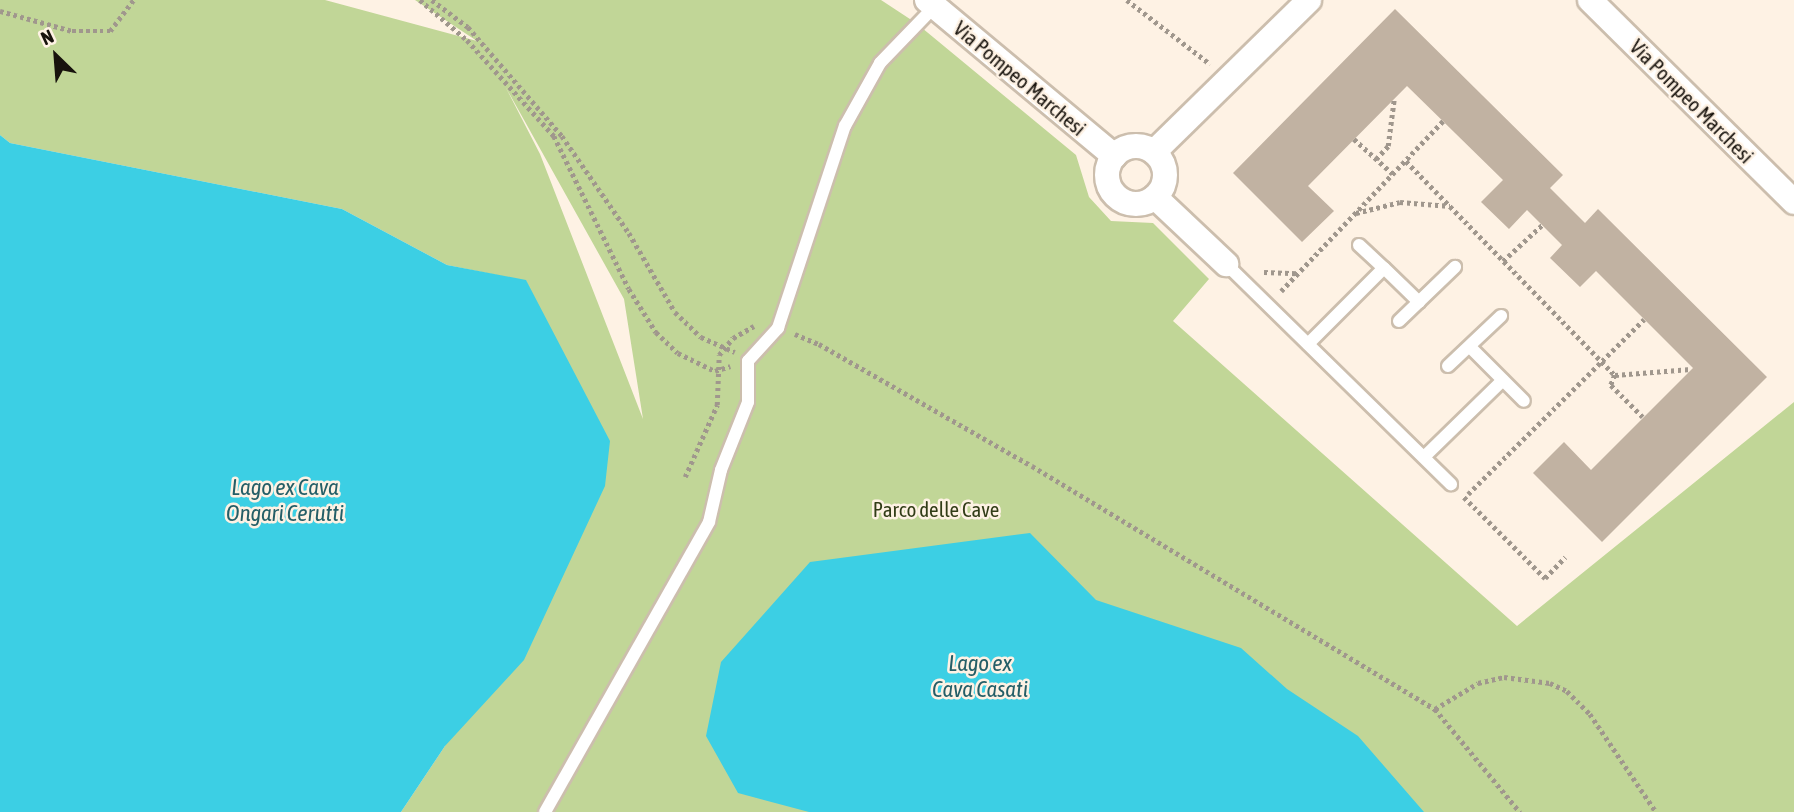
<!DOCTYPE html>
<html>
<head>
<meta charset="utf-8">
<style>
  body { margin:0 }
  #map { position:relative; width:1794px; height:812px; overflow:hidden; background:#fef2e4; font-family:"Asap Condensed",sans-serif }
  div>[style] { position:absolute }
  .green>* { inset:0; background:#c1d697 }
  .water>* { inset:0; background:#3ccfe4 }
  .building>* { inset:0; background:#c1b2a2 }
  .path>* { height:4.5px; margin-top:-2.25px; transform-origin:0; background:repeating-linear-gradient(90deg,#a0978d 0 3.5px,transparent 0 7px) }
  .roads { filter:drop-shadow(2px 0 #ccbead) drop-shadow(-2px 0 #ccbead) drop-shadow(0 2px #ccbead) drop-shadow(0 -2px #ccbead) }
  .lane>* { height:12px; margin:-6px; padding:0 6px; transform-origin:6px; border-radius:6px; background:#fff }
  .street>* { height:24px; margin:-12px; padding:0 12px; transform-origin:12px; border-radius:12px; background:#fff }
  .street>.ring { margin:-12px; padding:0; box-sizing:content-box; background:none; border:24px solid #fff; border-radius:50% }
  span { translate:-50% -50%; white-space:nowrap; text-align:center; line-height:1.15; -webkit-text-stroke:5px #fef2e4; paint-order:stroke }
  .street-label { font-size:21px; color:#18130d }
  .park-label { font-size:21px; color:#323d17 }
  .water-label { font-size:23px; color:#245e67; font-style:italic }
  .north { position:absolute; left:21px; top:21px; width:70px; height:70px; -webkit-text-stroke:5px #fef2e4; paint-order:stroke; rotate:335deg; font-size:19px; font-weight:700; line-height:28px; text-align:center; color:#18130d }
  .north::after { content:''; display:block; margin:auto; width:24px; height:32px; background:#18130d; clip-path:polygon(50% 0,100% 100%,50% 72%,0 100%) }
</style>
</head>
<body>
<div id="map">
  <div class="green">
    <i style="clip-path:polygon(evenodd,0 0,325px 0,477px 41px,415px 0,881px 0,916px 23px,1076px 155px,1089px 197px,1111px 221px,1153px 223px,1209px 279px,1173px 321px,1517px 626px,1794px 402px,1794px 812px,401px 812px,445px 746px,554px 337px,526px 281px,447px 265px,342px 209px,10px 143px,0 135px,0 0,505px 86px,624px 299px,643px 419px,540px 154px,505px 86px)"></i>
  </div>
  <div class="water">
    <i style="clip-path:polygon(0 135px,10px 143px,342px 209px,447px 265px,526px 280px,610px 441px,605px 486px,524px 660px,445px 746px,401px 812px,0 812px)"></i>
    <i style="clip-path:polygon(1030px 533px,1096px 600px,1241px 648px,1287px 689px,1358px 736px,1424px 812px,809px 812px,738px 793px,706px 736px,721px 662px,810px 562px)"></i>
  </div>
  <div class="building">
    <i style="clip-path:polygon(1395px 9px,1563px 175px,1550px 188px,1585px 223px,1598px 209px,1767px 377px,1602px 542px,1533px 473px,1564px 442px,1591px 470px,1693px 368px,1596px 271px,1580px 287px,1550px 258px,1562px 245px,1527px 210px,1509px 229px,1481px 202px,1503px 180px,1407px 86px,1308px 186px,1334px 211px,1302px 242px,1233px 173px)"></i>
  </div>
  <div class="path">
    <i style="left:420px;top:0;width:62px;rotate:40.4deg"></i>
    <i style="left:467px;top:40px;width:130px;rotate:47.8deg"></i>
    <i style="left:554px;top:136px;width:170px;rotate:63.9deg"></i>
    <i style="left:629px;top:289px;width:51px;rotate:57.9deg"></i>
    <i style="left:656px;top:332px;width:30px;rotate:44deg"></i>
    <i style="left:678px;top:353px;width:41px;rotate:25.9deg"></i>
    <i style="left:715px;top:371px;width:16px;rotate:-18deg"></i>
    <i style="left:432px;top:0;width:45px;rotate:36.9deg"></i>
    <i style="left:468px;top:27px;width:144px;rotate:49.2deg"></i>
    <i style="left:562px;top:136px;width:118px;rotate:55.4deg"></i>
    <i style="left:629px;top:233px;width:91px;rotate:59.8deg"></i>
    <i style="left:675px;top:312px;width:36px;rotate:44deg"></i>
    <i style="left:701px;top:337px;width:37px;rotate:24deg"></i>
    <i style="left:1127px;top:0;width:105px;rotate:37.6deg"></i>
    <i style="left:0;top:11px;width:75px;rotate:15.5deg"></i>
    <i style="left:72px;top:31px;width:38px"></i>
    <i style="left:110px;top:31px;width:39px;rotate:-53deg"></i>
    <i style="left:1354px;top:139px;width:52px;rotate:41.9deg"></i>
    <i style="left:1376px;top:159px;width:18px;rotate:-47deg"></i>
    <i style="left:1388px;top:146px;width:47px;rotate:-82.7deg"></i>
    <i style="left:1406px;top:161px;width:299px;rotate:45.7deg"></i>
    <i style="left:1615px;top:375px;width:11px;rotate:112deg"></i>
    <i style="left:1611px;top:385px;width:45px;rotate:45deg"></i>
    <i style="left:1356px;top:213px;width:45px;rotate:-14deg"></i>
    <i style="left:1400px;top:202px;width:50px;rotate:4.6deg"></i>
    <i style="left:1503px;top:261px;width:53px;rotate:-42.7deg"></i>
    <i style="left:1264px;top:272px;width:33px;rotate:2deg"></i>
    <i style="left:1281px;top:291px;width:235px;rotate:-46.4deg"></i>
    <i style="left:795px;top:334px;width:26px;rotate:23deg"></i>
    <i style="left:819px;top:344px;width:245px;rotate:29.8deg"></i>
    <i style="left:1032px;top:466px;width:471px;rotate:31.1deg"></i>
    <i style="left:1435px;top:709px;width:50px;rotate:-31.2deg"></i>
    <i style="left:1478px;top:683px;width:27px;rotate:-13deg"></i>
    <i style="left:1504px;top:677px;width:46px;rotate:7.4deg"></i>
    <i style="left:1550px;top:683px;width:19px;rotate:25deg"></i>
    <i style="left:1567px;top:691px;width:33px;rotate:45deg"></i>
    <i style="left:1590px;top:714px;width:118px;rotate:56deg"></i>
    <i style="left:1615px;top:375px;width:76px;rotate:-4.5deg"></i>
    <i style="left:685px;top:477px;width:79px;rotate:-66deg"></i>
    <i style="left:717px;top:405px;width:50px;rotate:-87.7deg"></i>
    <i style="left:719px;top:355px;width:22px;rotate:-51deg"></i>
    <i style="left:733px;top:338px;width:24px;rotate:-30deg"></i>
    <i style="left:1468px;top:494px;width:248px;rotate:-44.8deg"></i>
    <i style="left:1464px;top:497px;width:115px;rotate:45deg"></i>
    <i style="left:1545px;top:578px;width:29px;rotate:-46deg"></i>
    <i style="left:1435px;top:709px;width:134px;rotate:50.5deg"></i>
  </div>
  <div class="roads">
    <div class="lane">
      <i style="left:1359px;top:245px;width:34px;rotate:43deg"></i>
      <i style="left:1226px;top:264px;width:315px;rotate:44.4deg"></i>
      <i style="left:1399px;top:321px;width:78px;rotate:-44deg"></i>
      <i style="left:1308px;top:344px;width:107px;rotate:-45deg"></i>
      <i style="left:1384px;top:268px;width:49px;rotate:44.2deg"></i>
      <i style="left:1470px;top:347px;width:76px;rotate:45deg"></i>
      <i style="left:1448px;top:366px;width:73px;rotate:-43.3deg"></i>
      <i style="left:1424px;top:457px;width:110px;rotate:-44.3deg"></i>
      <i style="left:545px;top:812px;width:333px;rotate:-60.5deg"></i>
      <i style="left:709px;top:522px;width:53px;rotate:-77deg"></i>
      <i style="left:721px;top:470px;width:73px;rotate:-68.3deg"></i>
      <i style="left:748px;top:402px;width:41px;rotate:-90deg"></i>
      <i style="left:748px;top:361px;width:45px;rotate:-47.7deg"></i>
      <i style="left:778px;top:328px;width:213px;rotate:-71.7deg"></i>
      <i style="left:845px;top:126px;width:72px;rotate:-60.9deg"></i>
      <i style="left:880px;top:63px;width:79px;rotate:-46deg"></i>
    </div>
    <div class="street">
      <i style="left:927px;top:0;width:244px;rotate:39.8deg"></i>
      <i style="left:1590px;top:0;width:287px;rotate:44.7deg"></i>
      <i class="ring" style="left:1107px;top:146px;width:34px;height:34px"></i>
      <i style="left:1154px;top:152px;width:217px;rotate:-44.4deg"></i>
      <i style="left:1155px;top:197px;width:98px;rotate:43.3deg"></i>
    </div>
  </div>
  <div class="street-label">
    <span style="left:1020px;top:78px;rotate:40deg">Via Pompeo Marchesi</span>
    <span style="left:1692px;top:101px;rotate:45deg">Via Pompeo Marchesi</span>
  </div>
  <div class="park-label">
    <span style="left:936px;top:509px">Parco delle Cave</span>
  </div>
  <div class="water-label">
    <span style="left:285px;top:500px">Lago ex Cava<br>Ongari Cerutti</span>
    <span style="left:980px;top:676px">Lago ex<br>Cava Casati</span>
  </div>
  <div class="north">N</div>
</div>
</body>
</html>
